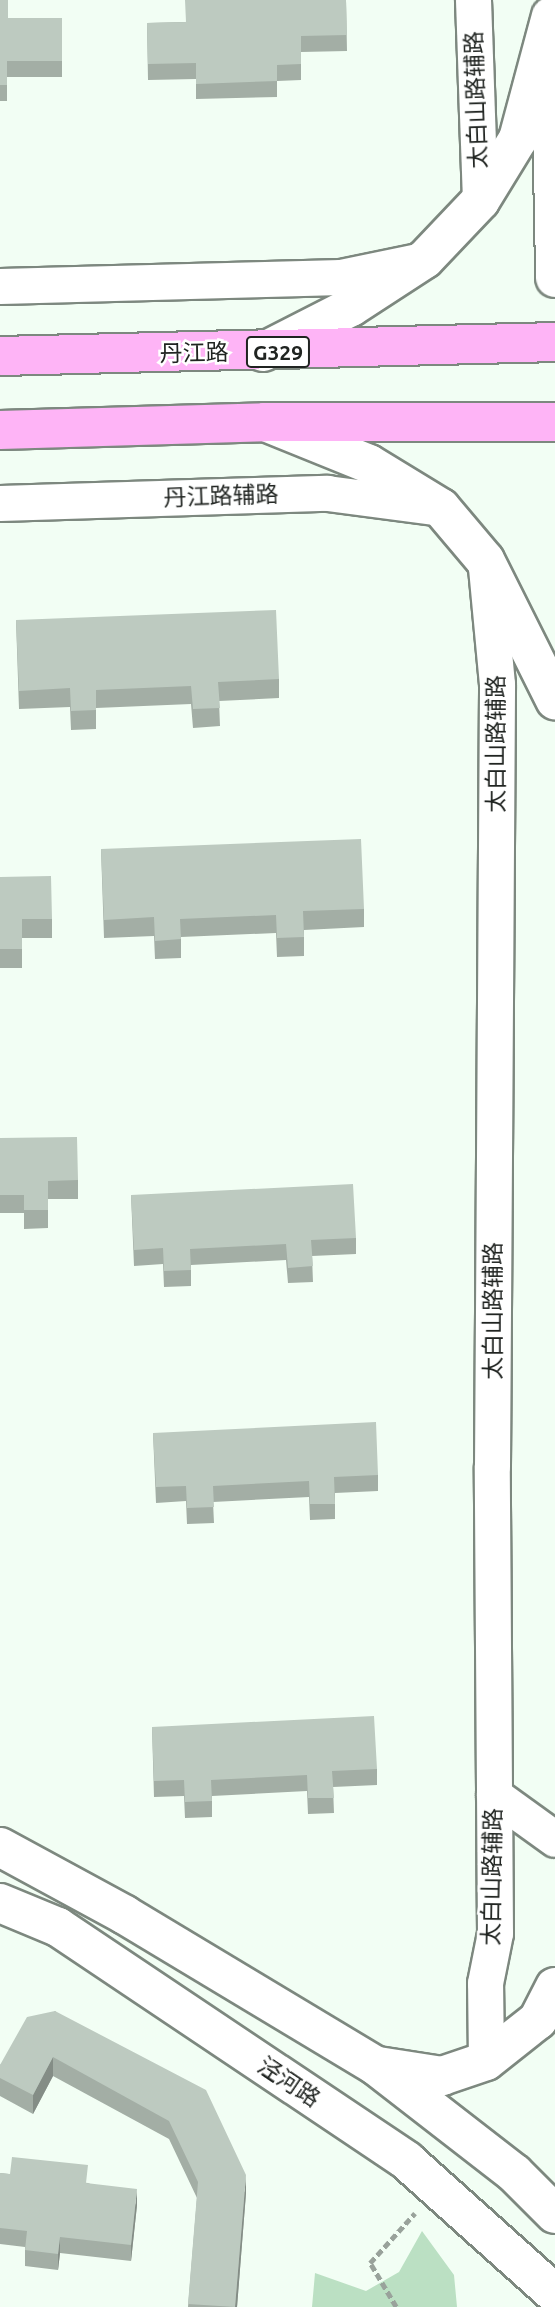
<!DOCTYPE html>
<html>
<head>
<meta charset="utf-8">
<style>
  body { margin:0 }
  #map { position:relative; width:555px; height:2307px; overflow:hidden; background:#f2fef4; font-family:Ubuntu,"Noto Sans SC",sans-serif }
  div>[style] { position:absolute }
  .green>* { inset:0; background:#bbe0c3 }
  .path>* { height:4.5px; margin-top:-2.25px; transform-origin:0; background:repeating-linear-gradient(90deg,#99a29b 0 7px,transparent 0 10.5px) }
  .roads { filter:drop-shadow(2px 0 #7d887f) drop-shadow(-2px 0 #7d887f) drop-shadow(0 2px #7d887f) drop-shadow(0 -2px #7d887f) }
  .minor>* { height:35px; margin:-17.5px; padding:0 17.5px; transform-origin:17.5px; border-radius:17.5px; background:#fff }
  .tertiary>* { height:38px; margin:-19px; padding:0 19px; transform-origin:19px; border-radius:19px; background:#fff }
  .secondary>* { height:38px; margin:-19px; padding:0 19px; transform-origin:19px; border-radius:19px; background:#fff }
  .trunk>* { height:38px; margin:-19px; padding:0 19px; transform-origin:19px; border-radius:19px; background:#feb4f6 }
  .wall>* { inset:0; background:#a3aea5 }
  .shaded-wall>* { inset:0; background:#848d86 }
  .building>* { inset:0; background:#bdcac0 }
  span { translate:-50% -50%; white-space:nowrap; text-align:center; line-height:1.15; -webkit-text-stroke:5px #fff; paint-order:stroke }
  .shield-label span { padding:2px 5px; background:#fff; border:2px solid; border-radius:5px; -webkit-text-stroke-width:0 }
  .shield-label { font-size:21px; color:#202421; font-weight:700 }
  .street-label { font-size:23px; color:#202421 }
</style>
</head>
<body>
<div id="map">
  <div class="green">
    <i style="clip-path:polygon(422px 2231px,454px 2275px,457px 2307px,312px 2307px,315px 2273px,366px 2291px,399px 2272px)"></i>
  </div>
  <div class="path">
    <i style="left:396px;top:2307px;width:51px;rotate:-120.6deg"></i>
    <i style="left:370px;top:2263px;width:67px;rotate:-48deg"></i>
  </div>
  <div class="roads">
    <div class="minor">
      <i style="left:473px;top:0;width:201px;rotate:88deg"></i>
      <i style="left:0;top:286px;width:341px;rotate:-1.5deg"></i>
      <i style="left:341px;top:277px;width:79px;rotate:-11.7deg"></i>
      <i style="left:0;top:503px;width:327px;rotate:-1.8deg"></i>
      <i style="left:327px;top:493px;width:115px;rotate:7.5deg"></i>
      <i style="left:494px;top:1795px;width:75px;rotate:35.8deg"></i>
      <i style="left:486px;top:2061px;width:78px;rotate:-90.7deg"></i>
      <i style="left:485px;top:1983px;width:51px;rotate:-78.7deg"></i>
      <i style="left:495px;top:1933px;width:467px;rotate:-90.4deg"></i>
      <i style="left:492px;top:1466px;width:782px;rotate:-89.63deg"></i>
      <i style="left:497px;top:684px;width:118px;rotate:-95.4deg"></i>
    </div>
    <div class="tertiary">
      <i style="left:0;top:1847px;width:142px;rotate:28.5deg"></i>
      <i style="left:125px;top:1915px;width:293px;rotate:31deg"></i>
      <i style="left:376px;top:2066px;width:175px;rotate:37.8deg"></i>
      <i style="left:514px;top:2173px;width:58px;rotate:45deg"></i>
      <i style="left:0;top:1903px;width:63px;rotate:22.5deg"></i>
      <i style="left:58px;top:1927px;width:420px;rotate:33.8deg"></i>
      <i style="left:407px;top:2161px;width:199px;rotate:41.9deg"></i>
      <i style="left:378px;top:2066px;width:65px;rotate:8.9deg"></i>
      <i style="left:442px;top:2076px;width:46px;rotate:-18.8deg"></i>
      <i style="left:486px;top:2061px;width:66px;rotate:-38.3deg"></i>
      <i style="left:538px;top:2020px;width:37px;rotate:-63deg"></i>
    </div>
    <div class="secondary">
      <i style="left:551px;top:62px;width:216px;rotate:88.9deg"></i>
      <i style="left:263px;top:352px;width:99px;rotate:-27.1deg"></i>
      <i style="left:351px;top:307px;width:88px;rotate:-33deg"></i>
      <i style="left:425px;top:259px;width:80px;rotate:-46.5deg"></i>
      <i style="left:480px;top:201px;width:73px;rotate:-58.5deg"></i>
      <i style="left:518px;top:139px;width:127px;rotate:-75deg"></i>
      <i style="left:265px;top:422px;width:112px;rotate:22deg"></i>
      <i style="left:369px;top:464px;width:84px;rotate:31.4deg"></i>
      <i style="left:441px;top:508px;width:68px;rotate:49.8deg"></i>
      <i style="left:485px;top:560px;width:157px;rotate:63.4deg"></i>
    </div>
    <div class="trunk">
      <i style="left:0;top:356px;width:555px;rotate:-1.44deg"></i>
      <i style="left:0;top:430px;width:265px;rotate:-1.7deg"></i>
      <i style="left:265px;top:422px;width:290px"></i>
    </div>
  </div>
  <div class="wall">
    <i style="clip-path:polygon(0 0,8px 18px,62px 18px,62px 77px,7px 77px,7px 101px,0 101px)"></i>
    <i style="clip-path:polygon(346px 0,347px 51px,301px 52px,301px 80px,277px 81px,277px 97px,196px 99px,196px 79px,148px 80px,147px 23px,185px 22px)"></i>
    <i style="clip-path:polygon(16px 620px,279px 679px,279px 698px,219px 701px,220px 726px,193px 728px,191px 704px,96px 708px,96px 729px,71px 730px,70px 707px,19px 709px)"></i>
    <i style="clip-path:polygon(101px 849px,364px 909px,364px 927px,304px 930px,304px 956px,277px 957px,276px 933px,181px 937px,181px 958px,155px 959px,154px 936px,104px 938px)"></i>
    <i style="clip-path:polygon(0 877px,52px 919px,52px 938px,22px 938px,22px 968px,0 968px)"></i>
    <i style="clip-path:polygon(0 1138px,78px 1180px,78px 1199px,48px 1199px,48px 1228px,24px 1229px,24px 1213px,0 1213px)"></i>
    <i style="clip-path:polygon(131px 1195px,356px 1238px,356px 1254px,312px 1256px,313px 1282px,288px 1283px,286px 1260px,191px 1265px,191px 1286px,164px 1287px,163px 1264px,134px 1266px)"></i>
    <i style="clip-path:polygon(153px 1433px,378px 1475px,378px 1491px,335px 1493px,335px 1519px,310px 1520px,309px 1497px,213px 1502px,214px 1523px,187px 1524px,186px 1501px,156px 1503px)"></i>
    <i style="clip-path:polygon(152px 1727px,377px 1769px,377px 1785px,333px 1787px,334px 1813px,308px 1814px,307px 1791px,212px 1796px,212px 1817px,185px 1818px,184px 1796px,154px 1797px)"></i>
    <i style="clip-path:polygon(55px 2011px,246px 2193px,237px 2307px,188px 2307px,197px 2198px,169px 2139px,53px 2076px,33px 2114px,0 2096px,0 2065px)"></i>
    <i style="clip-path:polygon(0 2173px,88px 2183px,137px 2205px,131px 2261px,60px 2253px,58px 2270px,25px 2266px,25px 2247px,0 2244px)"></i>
  </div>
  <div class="shaded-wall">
    <i style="clip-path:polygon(53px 2057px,53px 2076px,33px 2114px,33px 2095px)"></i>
    <i style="clip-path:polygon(246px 2175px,246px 2193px,237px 2307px,235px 2307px)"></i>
    <i style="clip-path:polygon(137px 2189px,137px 2205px,131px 2261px,131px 2245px)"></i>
    <i style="clip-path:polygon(60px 2237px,60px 2253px,58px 2270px,58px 2254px)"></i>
  </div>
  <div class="building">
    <i style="clip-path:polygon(0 0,8px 0,8px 18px,62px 18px,62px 61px,7px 61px,7px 85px,0 85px)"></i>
    <i style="clip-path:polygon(185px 0,346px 0,347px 35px,301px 36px,301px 64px,277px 65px,277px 81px,196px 84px,196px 63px,148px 64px,147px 23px,186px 22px)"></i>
    <i style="clip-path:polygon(276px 610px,279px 679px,218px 682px,220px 708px,193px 709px,191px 686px,96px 690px,96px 710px,71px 711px,70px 688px,19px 691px,16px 620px)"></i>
    <i style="clip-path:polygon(361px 839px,364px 909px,303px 911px,304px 937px,277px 938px,276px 915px,180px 919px,181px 939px,155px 941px,154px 917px,104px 920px,101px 849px)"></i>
    <i style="clip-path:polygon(51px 876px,52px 919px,22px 919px,22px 949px,0 949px,0 877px)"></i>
    <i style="clip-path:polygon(77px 1137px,78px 1180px,48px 1181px,48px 1210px,24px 1210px,24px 1195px,0 1195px,0 1138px)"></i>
    <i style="clip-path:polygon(353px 1184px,356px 1238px,311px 1240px,313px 1266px,288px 1268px,286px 1244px,190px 1249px,191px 1270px,164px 1271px,163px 1248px,134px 1250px,131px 1195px)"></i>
    <i style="clip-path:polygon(376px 1422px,378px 1475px,334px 1477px,335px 1504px,310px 1504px,309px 1481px,213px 1486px,214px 1507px,187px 1508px,186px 1486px,156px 1487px,153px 1433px)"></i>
    <i style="clip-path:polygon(374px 1716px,377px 1769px,332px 1771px,334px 1798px,308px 1798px,307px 1775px,211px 1780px,212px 1801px,185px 1802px,184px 1780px,154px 1781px,152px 1727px)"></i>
    <i style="clip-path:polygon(55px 2011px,206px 2090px,246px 2175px,235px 2307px,188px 2304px,198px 2182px,169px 2121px,53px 2057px,33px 2095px,0 2078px,0 2065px,27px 2017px)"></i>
    <i style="clip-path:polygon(12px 2157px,88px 2165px,86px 2183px,137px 2189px,131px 2245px,60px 2237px,58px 2254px,25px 2250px,27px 2231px,0 2228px,0 2173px,10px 2174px)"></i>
  </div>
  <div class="shield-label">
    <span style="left:278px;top:352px">G329</span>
  </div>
  <div class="street-label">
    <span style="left:476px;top:100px;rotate:-92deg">太白山路辅路</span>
    <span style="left:194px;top:353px;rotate:-1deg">丹江路</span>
    <span style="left:221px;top:496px;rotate:-2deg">丹江路辅路</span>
    <span style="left:496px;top:744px;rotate:-90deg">太白山路辅路</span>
    <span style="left:493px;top:1311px;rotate:-90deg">太白山路辅路</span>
    <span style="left:492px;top:1877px;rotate:-89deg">太白山路辅路</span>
    <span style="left:289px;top:2082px;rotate:34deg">泾河路</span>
  </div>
</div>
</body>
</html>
